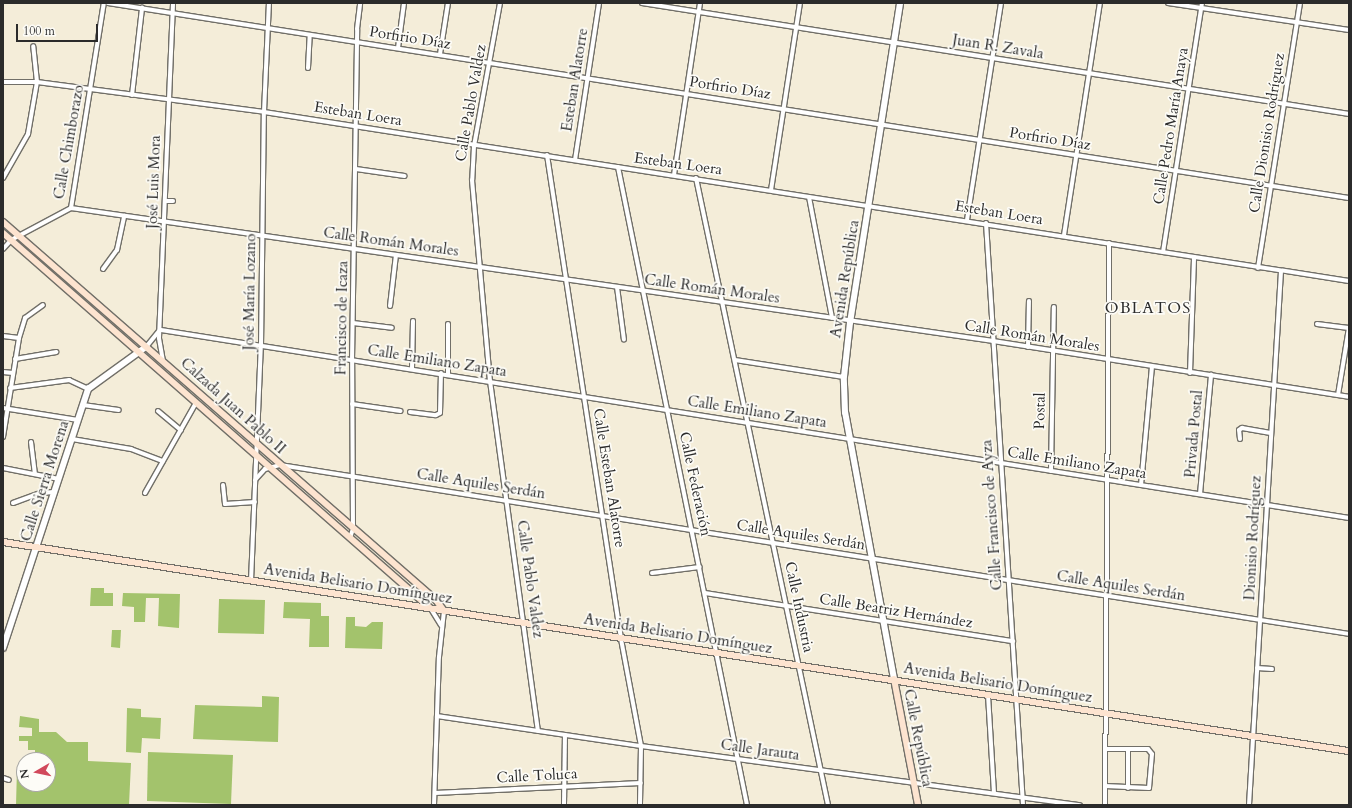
<!DOCTYPE html>
<html>
<head>
<meta charset="utf-8">
<style>
  body { margin:0 }
  #map { position:relative; width:1352px; height:808px; overflow:hidden; background:#f4edd9; font-family:Cardo,serif }
  div>[style] { position:absolute }
  .green>* { inset:0; background:#a3c36c }
  .roads { filter:drop-shadow(1px 0 #716f68) drop-shadow(-1px 0 #716f68) drop-shadow(0 1px #716f68) drop-shadow(0 -1px #716f68) }
  .minor>* { height:4px; margin:-2px; padding:0 2px; transform-origin:2px; border-radius:2px; background:#fff }
  .tertiary>* { height:5.5px; margin:-2.75px; padding:0 2.75px; transform-origin:2.75px; border-radius:2.75px; background:#fff }
  .secondary>* { height:6px; margin:-3px; padding:0 3px; transform-origin:3px; border-radius:3px; background:#fde4d0 }
  span { translate:-50% -50%; white-space:nowrap; text-align:center; line-height:1.15; -webkit-text-stroke:3.5px #fdfcf7; paint-order:stroke }
  .street-label { font-size:15px; color:#2b2b2b }
  .neighbourhood-label { font-size:16px; color:#2b2b2b; letter-spacing:1px }
  .frame { position:absolute; inset:0; border:4px solid #2b2b2b; pointer-events:none }
  .north { position:absolute; left:16px; top:752px; width:40px; height:40px; box-sizing:border-box; background:#fdfcf7; border:1px solid #a9a8a5; border-radius:50%; rotate:261deg; font-size:11px; font-weight:700; line-height:16px; text-align:center; color:#2b2b2b }
  .north::after { content:''; display:block; margin:auto; width:14px; height:18px; background:#d1495b; clip-path:polygon(50% 0,100% 100%,50% 72%,0 100%) }
  .scale { position:absolute; left:16px; top:24px; width:82px; height:18px; box-sizing:border-box; border:2px solid #2b2b2b; border-top:0; padding-left:5px; font-size:12px; line-height:14px; white-space:nowrap; color:#2b2b2b; -webkit-text-stroke:3px #fdfcf7; paint-order:stroke }
</style>
</head>
<body>
<div id="map">
  <div class="green">
    <i style="clip-path:polygon(91px 588px,104px 588px,104px 593px,113px 593px,113px 606px,90px 606px)"></i>
    <i style="clip-path:polygon(123px 593px,180px 594px,179px 628px,158px 626px,159px 598px,146px 598px,145px 622px,134px 622px,134px 607px,122px 606px)"></i>
    <i style="clip-path:polygon(219px 599px,265px 600px,264px 634px,218px 633px)"></i>
    <i style="clip-path:polygon(284px 602px,321px 603px,321px 616px,329px 616px,329px 647px,309px 647px,310px 619px,283px 618px)"></i>
    <i style="clip-path:polygon(346px 617px,355px 617px,355px 626px,366px 627px,372px 622px,383px 622px,382px 649px,345px 648px)"></i>
    <i style="clip-path:polygon(112px 630px,121px 630px,120px 648px,111px 647px)"></i>
    <i style="clip-path:polygon(262px 696px,279px 697px,278px 742px,193px 739px,195px 705px,262px 707px)"></i>
    <i style="clip-path:polygon(127px 708px,141px 709px,141px 717px,161px 718px,160px 739px,142px 738px,141px 753px,126px 752px)"></i>
    <i style="clip-path:polygon(20px 716px,39px 719px,39px 732px,56px 732px,67px 742px,88px 742px,88px 761px,131px 763px,129px 805px,16px 805px,17px 768px,24px 768px,24px 784px,48px 784px,48px 760px,35px 760px,35px 750px,28px 750px,28px 741px,19px 741px,19px 736px,32px 736px,32px 728px,19px 727px)"></i>
    <i style="clip-path:polygon(148px 752px,233px 755px,231px 804px,147px 801px)"></i>
  </div>
  <div class="roads">
    <div class="minor">
      <i style="left:108px;top:3px;width:1256px;rotate:8.93deg"></i>
      <i style="left:500px;top:3px;width:145px;rotate:100.3deg"></i>
      <i style="left:474px;top:146px;width:34px;rotate:93deg"></i>
      <i style="left:472px;top:180px;width:202px;rotate:84.9deg"></i>
      <i style="left:490px;top:381px;width:353px;rotate:82.2deg"></i>
      <i style="left:642px;top:3px;width:716px;rotate:8.92deg"></i>
      <i style="left:1168px;top:3px;width:183px;rotate:8.5deg"></i>
      <i style="left:398px;top:48px;width:45px;rotate:-82.4deg"></i>
      <i style="left:440px;top:54px;width:52px;rotate:-81.1deg"></i>
      <i style="left:308px;top:68px;width:33px;rotate:-87deg"></i>
      <i style="left:3px;top:82px;width:34px"></i>
      <i style="left:37px;top:82px;width:229px;rotate:7.5deg"></i>
      <i style="left:264px;top:112px;width:1098px;rotate:8.85deg"></i>
      <i style="left:132px;top:95px;width:88px;rotate:-83.4deg"></i>
      <i style="left:547px;top:155px;width:490px;rotate:81.3deg"></i>
      <i style="left:621px;top:639px;width:109px;rotate:79.4deg"></i>
      <i style="left:641px;top:746px;width:59px;rotate:91deg"></i>
      <i style="left:575px;top:160px;width:159px;rotate:-81.3deg"></i>
      <i style="left:618px;top:167px;width:651px;rotate:78.57deg"></i>
      <i style="left:356px;top:169px;width:49px;rotate:8.1deg"></i>
      <i style="left:674px;top:175px;width:174px;rotate:-81.4deg"></i>
      <i style="left:3px;top:178px;width:51px;rotate:-60.4deg"></i>
      <i style="left:28px;top:134px;width:53px;rotate:-80.2deg"></i>
      <i style="left:37px;top:82px;width:36px;rotate:-96deg"></i>
      <i style="left:696px;top:178px;width:641px;rotate:78.11deg"></i>
      <i style="left:771px;top:190px;width:189px;rotate:-81.2deg"></i>
      <i style="left:809px;top:197px;width:123px;rotate:79.2deg"></i>
      <i style="left:165px;top:201px;width:8px"></i>
      <i style="left:71px;top:208px;width:932px;rotate:8.21deg"></i>
      <i style="left:993px;top:341px;width:360px;rotate:8.9deg"></i>
      <i style="left:71px;top:208px;width:208px;rotate:-80.9deg"></i>
      <i style="left:967px;top:220px;width:220px;rotate:-81.1deg"></i>
      <i style="left:986px;top:223px;width:583px;rotate:86.36deg"></i>
      <i style="left:1064px;top:235px;width:235px;rotate:-81.2deg"></i>
      <i style="left:3px;top:249px;width:12px;rotate:-48deg"></i>
      <i style="left:11px;top:240px;width:68px;rotate:-28.1deg"></i>
      <i style="left:1163px;top:252px;width:252px;rotate:-81.1deg"></i>
      <i style="left:1258px;top:268px;width:268px;rotate:-81deg"></i>
      <i style="left:103px;top:269px;width:24px;rotate:-54deg"></i>
      <i style="left:117px;top:250px;width:35px;rotate:-78deg"></i>
      <i style="left:617px;top:287px;width:53px;rotate:82.5deg"></i>
      <i style="left:390px;top:306px;width:51px;rotate:-83.3deg"></i>
      <i style="left:353px;top:323px;width:39px;rotate:7deg"></i>
      <i style="left:1317px;top:324px;width:32px;rotate:7deg"></i>
      <i style="left:161px;top:330px;width:1203px;rotate:8.99deg"></i>
      <i style="left:3px;top:336px;width:16px;rotate:7deg"></i>
      <i style="left:146px;top:347px;width:22px;rotate:-51deg"></i>
      <i style="left:1028px;top:347px;width:46px;rotate:-88.8deg"></i>
      <i style="left:15px;top:359px;width:42px;rotate:-9.7deg"></i>
      <i style="left:735px;top:360px;width:110px;rotate:8.9deg"></i>
      <i style="left:163px;top:361px;width:23px;rotate:-100deg"></i>
      <i style="left:159px;top:338px;width:335px;rotate:-87.6deg"></i>
      <i style="left:412px;top:369px;width:48px;rotate:-88.8deg"></i>
      <i style="left:3px;top:372px;width:10px;rotate:6deg"></i>
      <i style="left:1190px;top:373px;width:116px;rotate:-88deg"></i>
      <i style="left:448px;top:375px;width:51px;rotate:-90deg"></i>
      <i style="left:10px;top:388px;width:60px;rotate:-7.7deg"></i>
      <i style="left:69px;top:380px;width:21px;rotate:25deg"></i>
      <i style="left:1338px;top:395px;width:68px;rotate:-80.7deg"></i>
      <i style="left:352px;top:404px;width:49px;rotate:8.1deg"></i>
      <i style="left:83px;top:405px;width:36px;rotate:8deg"></i>
      <i style="left:3px;top:408px;width:76px;rotate:9.1deg"></i>
      <i style="left:158px;top:411px;width:30px;rotate:40deg"></i>
      <i style="left:410px;top:412px;width:26px;rotate:7deg"></i>
      <i style="left:436px;top:415px;width:4px;rotate:-27deg"></i>
      <i style="left:440px;top:413px;width:40px;rotate:-88.6deg"></i>
      <i style="left:3px;top:437px;width:100px;rotate:-80.8deg"></i>
      <i style="left:19px;top:338px;width:21px;rotate:-73deg"></i>
      <i style="left:25px;top:318px;width:22px;rotate:-36deg"></i>
      <i style="left:72px;top:439px;width:60px;rotate:9.6deg"></i>
      <i style="left:131px;top:449px;width:34px;rotate:21deg"></i>
      <i style="left:1240px;top:439px;width:9px;rotate:-96deg"></i>
      <i style="left:1239px;top:430px;width:4px;rotate:-34deg"></i>
      <i style="left:1242px;top:428px;width:29px;rotate:10deg"></i>
      <i style="left:31px;top:442px;width:32px;rotate:83deg"></i>
      <i style="left:3px;top:468px;width:57px;rotate:11.1deg"></i>
      <i style="left:1051px;top:471px;width:164px;rotate:-89deg"></i>
      <i style="left:255px;top:480px;width:15px;rotate:-48deg"></i>
      <i style="left:265px;top:469px;width:16px;rotate:-15deg"></i>
      <i style="left:280px;top:465px;width:1082px;rotate:8.98deg"></i>
      <i style="left:223px;top:485px;width:19px;rotate:84deg"></i>
      <i style="left:225px;top:504px;width:30px;rotate:-4deg"></i>
      <i style="left:1141px;top:485px;width:119px;rotate:-84.7deg"></i>
      <i style="left:145px;top:493px;width:103px;rotate:-60.5deg"></i>
      <i style="left:1200px;top:494px;width:120px;rotate:-84.7deg"></i>
      <i style="left:13px;top:503px;width:30px;rotate:-20deg"></i>
      <i style="left:41px;top:493px;width:13px;rotate:-4deg"></i>
      <i style="left:350px;top:538px;width:9px;rotate:-72deg"></i>
      <i style="left:353px;top:529px;width:169px;rotate:-90.3deg"></i>
      <i style="left:352px;top:360px;width:331px;rotate:-89.1deg"></i>
      <i style="left:357px;top:29px;width:26px;rotate:-83deg"></i>
      <i style="left:652px;top:573px;width:48px;rotate:-7.1deg"></i>
      <i style="left:251px;top:581px;width:235px;rotate:-87.6deg"></i>
      <i style="left:261px;top:346px;width:234px;rotate:-89.3deg"></i>
      <i style="left:264px;top:112px;width:109px;rotate:-87.4deg"></i>
      <i style="left:705px;top:593px;width:312px;rotate:8.9deg"></i>
      <i style="left:431px;top:609px;width:19px;rotate:58deg"></i>
      <i style="left:1257px;top:668px;width:15px;rotate:4deg"></i>
      <i style="left:988px;top:695px;width:98px;rotate:86.5deg"></i>
      <i style="left:437px;top:716px;width:206px;rotate:8.4deg"></i>
      <i style="left:641px;top:746px;width:443px;rotate:7.7deg"></i>
      <i style="left:3px;top:778px;width:6px;rotate:18deg"></i>
      <i style="left:1105px;top:786px;width:44px;rotate:2.6deg"></i>
      <i style="left:1149px;top:788px;width:34px;rotate:-85deg"></i>
      <i style="left:1152px;top:754px;width:6px;rotate:-129deg"></i>
      <i style="left:1148px;top:749px;width:42px;rotate:180deg"></i>
      <i style="left:1128px;top:788px;width:39px;rotate:-90deg"></i>
      <i style="left:435px;top:793px;width:206px;rotate:-2.8deg"></i>
      <i style="left:434px;top:805px;width:148px;rotate:-88.1deg"></i>
      <i style="left:439px;top:657px;width:46px;rotate:-83.8deg"></i>
      <i style="left:564px;top:805px;width:70px;rotate:-89.2deg"></i>
      <i style="left:1105px;top:805px;width:562px;rotate:-89.59deg"></i>
      <i style="left:1249px;top:805px;width:535px;rotate:-86.57deg"></i>
    </div>
    <div class="tertiary">
      <i style="left:3px;top:648px;width:273px;rotate:-71.8deg"></i>
      <i style="left:88px;top:389px;width:72px;rotate:-35.9deg"></i>
      <i style="left:894px;top:679px;width:270px;rotate:-100.4deg"></i>
      <i style="left:845px;top:413px;width:36px;rotate:-92deg"></i>
      <i style="left:844px;top:377px;width:54px;rotate:-83.7deg"></i>
      <i style="left:850px;top:323px;width:324px;rotate:-81.1deg"></i>
    </div>
    <div class="secondary">
      <i style="left:3px;top:222px;width:575px;rotate:41.12deg"></i>
      <i style="left:436px;top:600px;width:14px;rotate:54deg"></i>
      <i style="left:3px;top:233px;width:568px;rotate:41.29deg"></i>
      <i style="left:3px;top:542px;width:1362px;rotate:8.83deg"></i>
      <i style="left:894px;top:679px;width:128px;rotate:79.2deg"></i>
    </div>
  </div>
  <div class="street-label">
    <span style="left:410px;top:38px;rotate:9deg">Porfirio Díaz</span>
    <span style="left:998px;top:47px;rotate:9deg">Juan R. Zavala</span>
    <span style="left:575px;top:80px;rotate:-81deg">Esteban Alatorre</span>
    <span style="left:730px;top:88px;rotate:9deg">Porfirio Díaz</span>
    <span style="left:471px;top:103px;rotate:-80deg">Calle Pablo Valdez</span>
    <span style="left:358px;top:114px;rotate:9deg">Esteban Loera</span>
    <span style="left:1171px;top:126px;rotate:-81deg">Calle Pedro María Anaya</span>
    <span style="left:1267px;top:133px;rotate:-81deg">Calle Dionisio Rodríguez</span>
    <span style="left:1050px;top:139px;rotate:9deg">Porfirio Díaz</span>
    <span style="left:69px;top:142px;rotate:-80deg">Calle Chimborazo</span>
    <span style="left:678px;top:164px;rotate:8deg">Esteban Loera</span>
    <span style="left:154px;top:182px;rotate:-88deg">José Luis Mora</span>
    <span style="left:999px;top:213px;rotate:9deg">Esteban Loera</span>
    <span style="left:391px;top:242px;rotate:8deg">Calle Román Morales</span>
    <span style="left:845px;top:279px;rotate:-81deg">Avenida República</span>
    <span style="left:712px;top:289px;rotate:8deg">Calle Román Morales</span>
    <span style="left:250px;top:292px;rotate:-89deg">José María Lozano</span>
    <span style="left:342px;top:318px;rotate:-89deg">Francisco de Icaza</span>
    <span style="left:1032px;top:336px;rotate:9deg">Calle Román Morales</span>
    <span style="left:437px;top:361px;rotate:9deg">Calle Emiliano Zapata</span>
    <span style="left:233px;top:406px;rotate:42deg">Calzada Juan Pablo II</span>
    <span style="left:1040px;top:411px;rotate:-89deg">Postal</span>
    <span style="left:757px;top:412px;rotate:9deg">Calle Emiliano Zapata</span>
    <span style="left:1194px;top:434px;rotate:-85deg">Privada Postal</span>
    <span style="left:1077px;top:463px;rotate:9deg">Calle Emiliano Zapata</span>
    <span style="left:609px;top:478px;rotate:81deg">Calle Esteban Alatorre</span>
    <span style="left:45px;top:481px;rotate:-72deg">Calle Sierra Morena</span>
    <span style="left:481px;top:484px;rotate:9deg">Calle Aquiles Serdán</span>
    <span style="left:695px;top:484px;rotate:78deg">Calle Federación</span>
    <span style="left:992px;top:515px;rotate:-94deg">Calle Francisco de Ayza</span>
    <span style="left:801px;top:535px;rotate:9deg">Calle Aquiles Serdán</span>
    <span style="left:1253px;top:538px;rotate:-87deg">Dionisio Rodríguez</span>
    <span style="left:530px;top:579px;rotate:82deg">Calle Pablo Valdez</span>
    <span style="left:358px;top:584px;rotate:9deg">Avenida Belisario Domínguez</span>
    <span style="left:1121px;top:586px;rotate:9deg">Calle Aquiles Serdán</span>
    <span style="left:799px;top:607px;rotate:78deg">Calle Industria</span>
    <span style="left:896px;top:611px;rotate:9deg">Calle Beatriz Hernández</span>
    <span style="left:678px;top:634px;rotate:9deg">Avenida Belisario Domínguez</span>
    <span style="left:998px;top:683px;rotate:9deg">Avenida Belisario Domínguez</span>
    <span style="left:918px;top:738px;rotate:79deg">Calle República</span>
    <span style="left:760px;top:750px;rotate:8deg">Calle Jarauta</span>
    <span style="left:537px;top:776px;rotate:-3deg">Calle Toluca</span>
  </div>
  <div class="neighbourhood-label">
    <span style="left:1148px;top:308px">OBLATOS</span>
  </div>
  <div class="frame"></div>
  <div class="north">N</div>
  <div class="scale">100 m</div>
</div>
</body>
</html>
